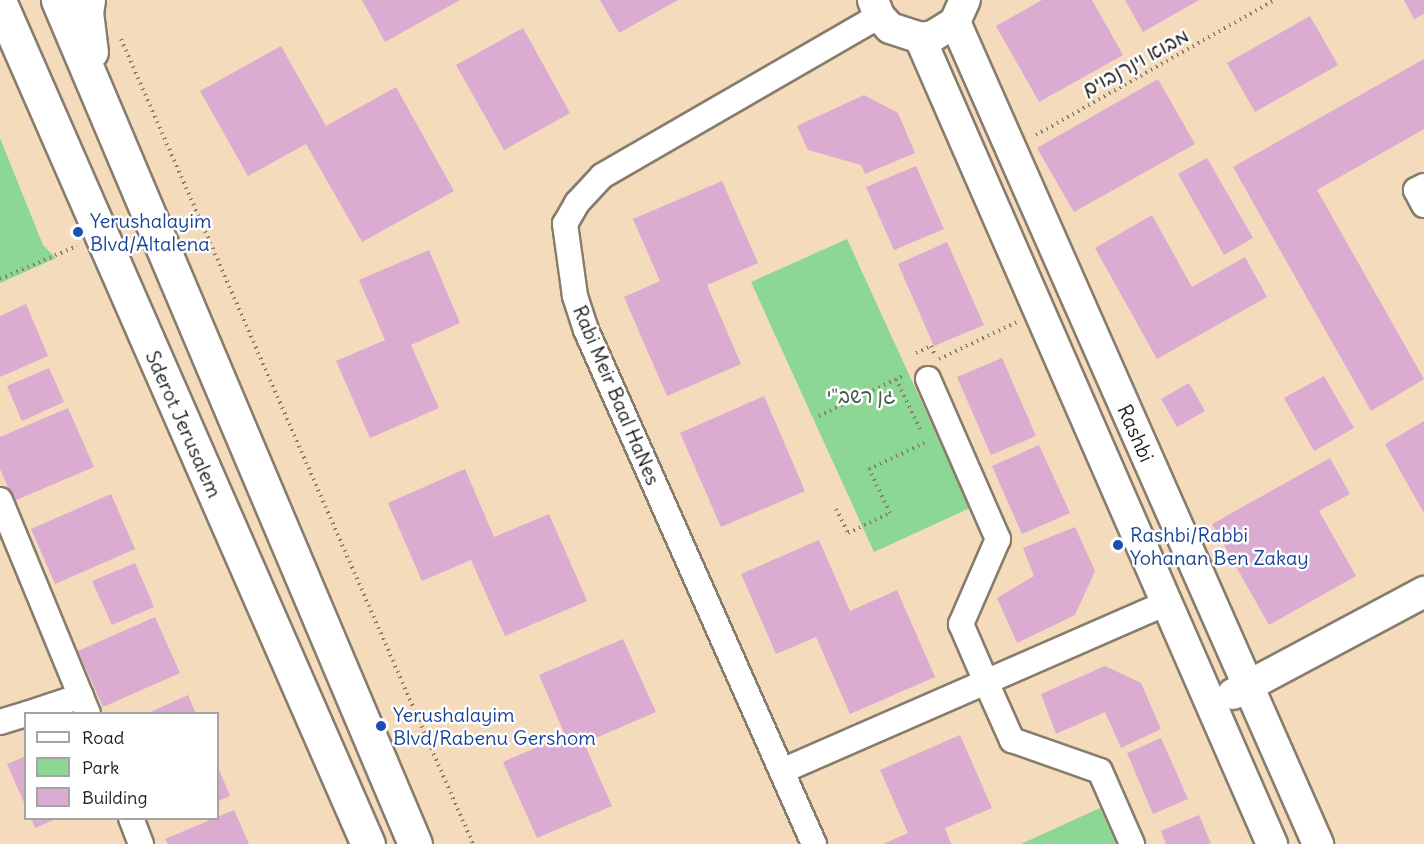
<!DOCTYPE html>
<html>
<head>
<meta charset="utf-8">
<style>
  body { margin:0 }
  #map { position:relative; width:1424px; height:844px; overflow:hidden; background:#f3dbbc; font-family:Delius,"Playpen Sans Hebrew",sans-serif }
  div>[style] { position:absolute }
  .green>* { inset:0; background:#8cd793 }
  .building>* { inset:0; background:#dbabd2 }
  .path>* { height:4px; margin-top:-2px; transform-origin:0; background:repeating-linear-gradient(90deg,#887c6c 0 1.5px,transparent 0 6px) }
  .roads { filter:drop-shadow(2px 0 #887c6c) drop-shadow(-2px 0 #887c6c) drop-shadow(0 2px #887c6c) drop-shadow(0 -2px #887c6c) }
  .minor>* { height:24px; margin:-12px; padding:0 12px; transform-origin:12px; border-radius:12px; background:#fff }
  .tertiary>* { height:30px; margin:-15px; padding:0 15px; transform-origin:15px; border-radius:15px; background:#fff }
  .secondary>* { height:33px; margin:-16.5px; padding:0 16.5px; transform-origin:16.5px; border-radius:16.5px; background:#fff }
  .dots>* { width:16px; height:16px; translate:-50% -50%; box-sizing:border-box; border:3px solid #fff; border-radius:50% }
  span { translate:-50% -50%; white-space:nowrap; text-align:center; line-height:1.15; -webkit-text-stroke:5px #fff; paint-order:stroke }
  .street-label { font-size:20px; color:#1c1c1c }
  .transit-label { font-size:20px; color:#164399 }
  .left { translate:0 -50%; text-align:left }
  .park-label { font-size:20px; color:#435d46 }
  .legend { position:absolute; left:24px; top:712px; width:195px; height:108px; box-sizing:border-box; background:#fff; border:2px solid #a4a4a4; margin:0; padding:8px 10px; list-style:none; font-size:18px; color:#1c1c1c }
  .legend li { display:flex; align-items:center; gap:12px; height:30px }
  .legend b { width:30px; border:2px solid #a4a4a4 }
</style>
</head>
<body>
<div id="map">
  <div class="green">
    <i style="clip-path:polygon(0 138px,43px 245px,56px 258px,0 283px)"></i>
    <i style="clip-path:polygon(847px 239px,970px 508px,874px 552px,751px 282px)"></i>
    <i style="clip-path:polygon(1100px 808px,1116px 844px,1021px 844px)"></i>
  </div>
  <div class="building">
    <i style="clip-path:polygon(362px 0,460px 0,385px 42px)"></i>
    <i style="clip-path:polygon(600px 0,678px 0,619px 33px)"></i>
    <i style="clip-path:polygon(1042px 0,1092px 0,1123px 55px,1039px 102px,996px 26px)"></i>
    <i style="clip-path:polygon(1125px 0,1199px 0,1143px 32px)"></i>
    <i style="clip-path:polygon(1404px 0,1424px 0,1424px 14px,1414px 19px)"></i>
    <i style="clip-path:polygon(1310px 16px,1338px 65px,1255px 112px,1227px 63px)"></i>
    <i style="clip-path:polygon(523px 28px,570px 113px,504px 150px,456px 65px)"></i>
    <i style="clip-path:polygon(281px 46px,326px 126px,396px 87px,454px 191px,362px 242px,306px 144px,248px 176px,200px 91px)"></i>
    <i style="clip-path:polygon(1424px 59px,1424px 129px,1317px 190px,1424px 379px,1371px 411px,1233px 167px)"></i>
    <i style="clip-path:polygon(1158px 79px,1195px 144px,1074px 212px,1037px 148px)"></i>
    <i style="clip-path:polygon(864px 95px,898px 113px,915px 153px,865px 174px,861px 165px,808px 150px,797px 126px)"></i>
    <i style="clip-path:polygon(1207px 158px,1253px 238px,1224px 255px,1178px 174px)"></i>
    <i style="clip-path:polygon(916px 166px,944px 229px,894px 250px,866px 187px)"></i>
    <i style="clip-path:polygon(722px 181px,758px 263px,707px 285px,741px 364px,667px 396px,624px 297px,660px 281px,633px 219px)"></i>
    <i style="clip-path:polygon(1152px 215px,1192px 287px,1245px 257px,1267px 297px,1157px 359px,1095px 248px)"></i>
    <i style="clip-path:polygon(947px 242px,984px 325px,934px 346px,898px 264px)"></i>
    <i style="clip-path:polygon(429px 250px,460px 323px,411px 345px,439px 408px,370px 438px,336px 361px,385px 340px,359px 280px)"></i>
    <i style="clip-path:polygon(26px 304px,48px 356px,0 377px,0 316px)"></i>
    <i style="clip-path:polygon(1002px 358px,1036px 436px,991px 455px,957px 377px)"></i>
    <i style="clip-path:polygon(49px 368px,64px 402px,22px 421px,7px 386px)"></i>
    <i style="clip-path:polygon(1324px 376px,1354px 428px,1314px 451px,1284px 398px)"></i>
    <i style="clip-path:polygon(1189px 383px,1205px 411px,1177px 427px,1161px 399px)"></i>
    <i style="clip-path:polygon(764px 396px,805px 491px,721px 527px,680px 433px)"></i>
    <i style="clip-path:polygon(68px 408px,94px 467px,14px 501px,0 469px,0 437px)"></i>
    <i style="clip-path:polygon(1424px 421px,1424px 513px,1385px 444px)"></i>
    <i style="clip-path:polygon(1039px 445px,1070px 513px,1022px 534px,992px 466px)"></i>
    <i style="clip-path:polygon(1330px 458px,1350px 494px,1319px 511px,1356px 576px,1269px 625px,1212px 524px)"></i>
    <i style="clip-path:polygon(465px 469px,494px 537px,549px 514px,587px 601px,505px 636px,471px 560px,422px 581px,388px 503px)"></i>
    <i style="clip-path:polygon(111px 494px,135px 549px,55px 584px,31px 529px)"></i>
    <i style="clip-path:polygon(1075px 527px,1095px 571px,1075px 615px,1017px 643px,997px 598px,1034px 576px,1023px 548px)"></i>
    <i style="clip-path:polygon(819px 540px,850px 611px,897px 590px,935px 677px,850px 714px,816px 637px,776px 654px,741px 574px)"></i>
    <i style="clip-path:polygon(135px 563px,154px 607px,112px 625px,92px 581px)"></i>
    <i style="clip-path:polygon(155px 617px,180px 673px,103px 707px,78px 651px)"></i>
    <i style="clip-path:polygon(623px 639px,656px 712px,584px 743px,612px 806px,537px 838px,503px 762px,565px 735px,539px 675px)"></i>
    <i style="clip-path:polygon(1105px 666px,1141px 683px,1161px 729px,1121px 748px,1105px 712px,1056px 734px,1041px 694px)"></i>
    <i style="clip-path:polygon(188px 695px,196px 714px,146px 714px)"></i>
    <i style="clip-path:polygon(960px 735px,992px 808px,945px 828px,951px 844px,883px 844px,908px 833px,880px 770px)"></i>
    <i style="clip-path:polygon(1161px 738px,1188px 799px,1153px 814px,1127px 753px)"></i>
    <i style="clip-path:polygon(26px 756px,26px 807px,7px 764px)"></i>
    <i style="clip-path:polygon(218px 767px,230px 796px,218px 801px)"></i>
    <i style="clip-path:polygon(234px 810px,249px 844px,168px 844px,165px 839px)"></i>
    <i style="clip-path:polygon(1199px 815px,1211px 844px,1166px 844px,1161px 831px)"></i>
    <i style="clip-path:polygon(31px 818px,58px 818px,35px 828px)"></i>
  </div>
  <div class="path">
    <i style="left:121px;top:39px;width:879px;rotate:66.38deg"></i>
    <i style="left:1036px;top:135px;width:274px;rotate:-29.5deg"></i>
    <i style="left:0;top:279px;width:84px;rotate:-23.2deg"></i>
    <i style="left:916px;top:353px;width:17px;rotate:-25deg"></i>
    <i style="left:931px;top:346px;width:10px;rotate:66deg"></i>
    <i style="left:939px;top:359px;width:86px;rotate:-25.4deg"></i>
    <i style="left:896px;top:379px;width:60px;rotate:64.3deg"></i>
    <i style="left:819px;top:416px;width:95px;rotate:-25.5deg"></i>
    <i style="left:836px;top:509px;width:27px;rotate:63deg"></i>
    <i style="left:848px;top:533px;width:47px;rotate:-25.5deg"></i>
    <i style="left:890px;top:513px;width:49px;rotate:-115.5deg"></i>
    <i style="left:869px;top:469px;width:63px;rotate:-25.3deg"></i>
  </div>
  <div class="roads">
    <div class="minor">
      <i style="left:1424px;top:186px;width:9px;rotate:153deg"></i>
      <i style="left:1416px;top:190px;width:17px;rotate:62deg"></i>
      <i style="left:928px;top:379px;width:175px;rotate:66.4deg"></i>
      <i style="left:998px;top:539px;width:93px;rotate:113.5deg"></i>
      <i style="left:961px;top:624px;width:63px;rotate:66.7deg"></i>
      <i style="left:986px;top:682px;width:64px;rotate:65.9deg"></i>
      <i style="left:1012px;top:740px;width:93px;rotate:19.4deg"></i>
      <i style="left:1100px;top:771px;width:80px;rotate:66.3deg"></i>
      <i style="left:0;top:500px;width:231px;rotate:67.6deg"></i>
      <i style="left:27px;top:714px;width:57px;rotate:-18.4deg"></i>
      <i style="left:0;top:722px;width:27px;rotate:-17deg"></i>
      <i style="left:782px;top:771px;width:420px;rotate:-23.6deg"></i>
      <i style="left:131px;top:818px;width:28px;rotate:69deg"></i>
      <i style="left:814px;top:844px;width:562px;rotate:-113.92deg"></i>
      <i style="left:586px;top:330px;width:36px;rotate:-108deg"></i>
      <i style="left:575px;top:296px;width:73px;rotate:-97.9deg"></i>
      <i style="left:565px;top:224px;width:24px;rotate:-60deg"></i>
      <i style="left:577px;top:203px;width:37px;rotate:-47deg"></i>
      <i style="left:602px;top:176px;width:320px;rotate:-30deg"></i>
    </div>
    <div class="tertiary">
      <i style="left:873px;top:0;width:17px;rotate:69deg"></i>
      <i style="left:879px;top:16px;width:16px;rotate:47deg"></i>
      <i style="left:890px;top:28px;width:32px;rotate:18deg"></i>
      <i style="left:920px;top:38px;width:13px;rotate:-9deg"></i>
      <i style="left:933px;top:36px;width:26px;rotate:-32deg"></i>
      <i style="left:955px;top:22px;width:24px;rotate:-66deg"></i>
      <i style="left:955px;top:22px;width:899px;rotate:66.17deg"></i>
      <i style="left:920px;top:38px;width:880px;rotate:66.41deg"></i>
      <i style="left:1233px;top:694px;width:217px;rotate:-28.1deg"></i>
    </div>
    <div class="secondary">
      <i style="left:58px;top:0;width:916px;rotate:67.07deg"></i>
      <i style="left:88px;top:0;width:12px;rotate:99deg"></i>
      <i style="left:86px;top:12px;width:40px;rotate:82.9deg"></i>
      <i style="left:0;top:3px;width:918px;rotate:66.37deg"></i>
    </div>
  </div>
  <div class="dots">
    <i style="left:78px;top:232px;background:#1a4fb4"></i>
    <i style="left:1118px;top:545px;background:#1a4fb4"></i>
    <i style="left:381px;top:726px;background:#1a4fb4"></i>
  </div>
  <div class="street-label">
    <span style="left:1135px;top:62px;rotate:-29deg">מבוא וינרנבוים</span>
    <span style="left:617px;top:395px;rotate:67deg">Rabi Meir Baal HaNes</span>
    <span style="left:184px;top:424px;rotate:66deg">Sderot Jerusalem</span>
    <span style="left:1136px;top:433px;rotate:66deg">Rashbi</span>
  </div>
  <div class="transit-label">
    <span class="left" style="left:90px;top:232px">Yerushalayim<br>Blvd/Altalena</span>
    <span class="left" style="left:1130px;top:546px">Rashbi/Rabbi<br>Yohanan Ben Zakay</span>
    <span class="left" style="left:393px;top:726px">Yerushalayim<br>Blvd/Rabenu Gershom</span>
  </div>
  <div class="park-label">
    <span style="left:861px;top:395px">גן רשב"י</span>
  </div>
  <ul class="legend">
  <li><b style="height:8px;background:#fff"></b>Road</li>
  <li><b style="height:16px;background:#8cd793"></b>Park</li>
  <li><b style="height:16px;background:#dbabd2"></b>Building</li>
  </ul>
</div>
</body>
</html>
